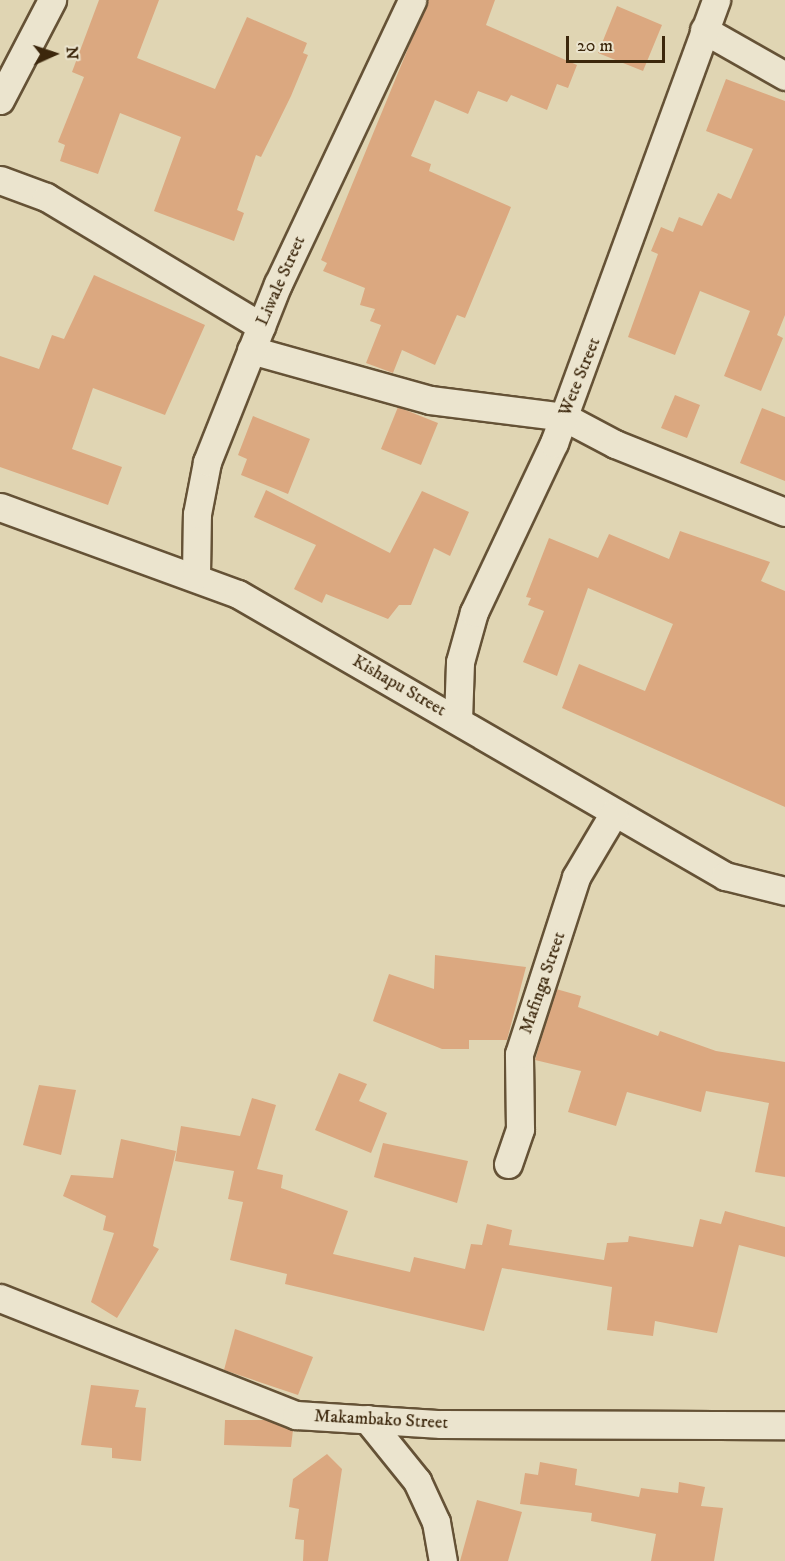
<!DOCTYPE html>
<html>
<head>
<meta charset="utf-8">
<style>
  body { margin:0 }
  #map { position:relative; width:785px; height:1561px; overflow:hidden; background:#e0d5b3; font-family:"IM FELL DW Pica",serif }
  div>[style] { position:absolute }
  .building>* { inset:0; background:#dba880 }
  .roads { filter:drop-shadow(2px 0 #655236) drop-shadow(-2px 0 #655236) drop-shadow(0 2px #655236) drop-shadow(0 -2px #655236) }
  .street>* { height:27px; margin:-13.5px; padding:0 13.5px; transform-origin:13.5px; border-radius:13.5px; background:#ebe4ce }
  span { translate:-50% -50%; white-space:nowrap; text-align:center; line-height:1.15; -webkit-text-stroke:4.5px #ebe4ce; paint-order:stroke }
  .street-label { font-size:18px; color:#3c270c }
  .north { position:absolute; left:24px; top:24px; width:60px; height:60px; -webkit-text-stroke:4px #ebe4ce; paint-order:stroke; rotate:87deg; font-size:16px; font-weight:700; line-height:24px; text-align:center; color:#3c270c }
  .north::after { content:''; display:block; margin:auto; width:21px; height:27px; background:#3c270c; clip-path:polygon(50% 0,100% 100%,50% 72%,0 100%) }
  .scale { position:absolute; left:566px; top:36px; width:99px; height:27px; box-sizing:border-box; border:3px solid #3c270c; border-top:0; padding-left:8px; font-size:18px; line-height:21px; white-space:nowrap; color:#3c270c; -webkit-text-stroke:4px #ebe4ce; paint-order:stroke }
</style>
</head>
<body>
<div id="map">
  <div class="building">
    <i style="clip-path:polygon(99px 0,159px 0,137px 58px,215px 89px,247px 17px,307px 43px,303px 53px,308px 55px,291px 96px,261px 157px,256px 155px,237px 210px,244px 213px,234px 241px,154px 211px,181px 137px,120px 113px,98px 174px,60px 161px,65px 145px,58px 142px,84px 77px,72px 72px)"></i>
    <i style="clip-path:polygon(428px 0,495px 0,486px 25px,577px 65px,568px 88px,557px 84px,547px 110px,511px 95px,507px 102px,478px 91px,468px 114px,435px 100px,411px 156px,431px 164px,429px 171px,511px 207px,465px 318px,457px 315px,435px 365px,402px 350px,393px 373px,366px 363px,381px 325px,370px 321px,375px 309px,360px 305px,365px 288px,323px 271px,327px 263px,321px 260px)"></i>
    <i style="clip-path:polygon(617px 6px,662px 25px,643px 71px,598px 53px)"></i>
    <i style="clip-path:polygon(726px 79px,785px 101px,785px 315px,777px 335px,783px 338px,761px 391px,724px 376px,750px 311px,700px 291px,675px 355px,628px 337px,658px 254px,651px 251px,661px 227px,673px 232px,679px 217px,702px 226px,718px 193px,731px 199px,753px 149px,706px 131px)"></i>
    <i style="clip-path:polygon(94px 275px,205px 325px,165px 415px,93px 388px,72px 449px,122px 467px,108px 505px,0 467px,0 356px,39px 369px,52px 335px,64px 339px)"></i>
    <i style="clip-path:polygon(675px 395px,700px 405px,687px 438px,661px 428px)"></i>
    <i style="clip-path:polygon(398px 407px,438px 423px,421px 465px,381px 449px)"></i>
    <i style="clip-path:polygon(762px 408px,785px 417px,785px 481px,740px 463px)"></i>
    <i style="clip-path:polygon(253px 416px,310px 439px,288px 494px,241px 475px,247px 459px,238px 455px)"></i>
    <i style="clip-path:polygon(266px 490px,390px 553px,422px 491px,469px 512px,450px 556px,434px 548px,411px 605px,399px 605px,388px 619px,326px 594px,322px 603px,294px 589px,316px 545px,254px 517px)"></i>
    <i style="clip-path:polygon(680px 531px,770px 562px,761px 581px,785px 591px,785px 807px,562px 708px,579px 664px,645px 691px,673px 624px,588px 588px,557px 676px,523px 662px,544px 611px,528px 605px,531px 598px,526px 597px,549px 538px,598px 558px,609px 534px,669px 559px)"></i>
    <i style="clip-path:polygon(435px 955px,526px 967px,507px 1040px,469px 1040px,469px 1049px,442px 1049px,373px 1021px,389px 974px,434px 989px)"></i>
    <i style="clip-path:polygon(556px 989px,581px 996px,578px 1007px,658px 1036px,660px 1031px,716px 1051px,785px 1062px,785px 1177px,755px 1172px,769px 1103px,706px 1091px,701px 1112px,627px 1092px,616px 1126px,568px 1112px,581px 1071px,535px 1060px)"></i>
    <i style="clip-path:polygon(339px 1073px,367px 1084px,359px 1101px,387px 1113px,371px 1153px,315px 1130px)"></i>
    <i style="clip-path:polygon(39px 1085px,76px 1090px,61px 1155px,23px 1145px)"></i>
    <i style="clip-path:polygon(252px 1098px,276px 1105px,257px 1169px,283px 1175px,281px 1188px,348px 1211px,333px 1254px,410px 1272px,414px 1257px,465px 1269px,471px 1244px,482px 1245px,487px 1224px,512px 1230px,509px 1245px,604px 1260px,607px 1243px,628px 1242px,629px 1236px,693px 1247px,700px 1219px,721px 1224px,725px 1211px,785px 1227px,785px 1257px,739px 1245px,717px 1333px,655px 1321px,653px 1336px,607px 1330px,612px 1287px,502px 1268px,484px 1331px,285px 1284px,287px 1274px,230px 1260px,243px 1202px,228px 1199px,234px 1171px,175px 1161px,181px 1126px,240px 1136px)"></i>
    <i style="clip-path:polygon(121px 1139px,176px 1151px,153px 1246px,159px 1249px,117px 1318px,91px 1302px,114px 1233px,103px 1230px,106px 1216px,63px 1196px,71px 1175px,113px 1178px)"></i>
    <i style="clip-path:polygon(383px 1143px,468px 1161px,457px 1203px,374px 1177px)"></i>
    <i style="clip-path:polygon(235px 1329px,313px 1357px,298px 1395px,224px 1370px)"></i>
    <i style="clip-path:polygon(91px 1385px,139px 1390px,135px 1407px,146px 1408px,141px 1461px,112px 1458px,112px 1448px,81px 1445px)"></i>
    <i style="clip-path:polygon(225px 1420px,267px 1420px,293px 1430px,291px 1447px,224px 1445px)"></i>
    <i style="clip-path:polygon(327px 1454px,342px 1469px,328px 1561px,303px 1561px,304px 1540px,295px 1539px,299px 1509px,289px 1507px,293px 1479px)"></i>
    <i style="clip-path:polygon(540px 1462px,577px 1469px,575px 1485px,639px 1497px,641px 1488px,678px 1493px,679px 1482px,705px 1487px,701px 1506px,723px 1508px,714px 1561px,651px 1561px,656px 1534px,591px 1521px,592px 1513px,520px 1504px,525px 1473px,538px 1475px)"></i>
    <i style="clip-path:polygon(477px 1500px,522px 1512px,508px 1561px,460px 1561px)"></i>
  </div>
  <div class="roads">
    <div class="street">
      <i style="left:704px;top:30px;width:93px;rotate:29.6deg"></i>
      <i style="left:0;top:100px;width:113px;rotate:-62.5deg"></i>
      <i style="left:0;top:180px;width:49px;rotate:20.3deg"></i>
      <i style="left:46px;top:197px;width:251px;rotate:31deg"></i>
      <i style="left:251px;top:350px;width:186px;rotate:15.6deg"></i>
      <i style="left:430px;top:400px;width:135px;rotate:7.2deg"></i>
      <i style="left:564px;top:417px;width:58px;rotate:27.9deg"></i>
      <i style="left:615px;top:444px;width:183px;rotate:21.8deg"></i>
      <i style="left:0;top:507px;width:253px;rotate:20.1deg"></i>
      <i style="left:238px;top:594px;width:563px;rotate:30.07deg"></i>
      <i style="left:725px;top:876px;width:62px;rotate:14deg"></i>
      <i style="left:196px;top:575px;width:61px;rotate:-89.1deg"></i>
      <i style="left:197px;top:514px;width:53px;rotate:-79.1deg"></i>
      <i style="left:207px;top:462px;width:192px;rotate:-68.3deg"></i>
      <i style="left:278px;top:284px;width:314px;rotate:-64.7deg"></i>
      <i style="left:458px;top:720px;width:58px;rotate:-88deg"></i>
      <i style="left:460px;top:662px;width:52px;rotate:-74.4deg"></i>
      <i style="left:474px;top:612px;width:187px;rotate:-64.7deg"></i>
      <i style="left:554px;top:443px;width:472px;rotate:-69.9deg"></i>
      <i style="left:508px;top:1164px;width:37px;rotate:-71deg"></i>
      <i style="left:520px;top:1129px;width:75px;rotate:-90.8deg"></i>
      <i style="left:519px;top:1054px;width:186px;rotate:-72.1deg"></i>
      <i style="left:576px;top:877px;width:74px;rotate:-59.3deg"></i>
      <i style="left:0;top:1298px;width:318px;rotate:21.6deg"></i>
      <i style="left:296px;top:1415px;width:145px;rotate:3.6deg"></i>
      <i style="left:441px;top:1424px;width:344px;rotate:0.2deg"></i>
      <i style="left:367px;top:1419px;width:80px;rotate:51.1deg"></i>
      <i style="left:417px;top:1481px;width:45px;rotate:65.1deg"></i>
      <i style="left:436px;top:1522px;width:40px;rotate:80deg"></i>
    </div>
  </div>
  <div class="street-label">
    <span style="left:281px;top:281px;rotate:-66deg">Liwale Street</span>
    <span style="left:580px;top:377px;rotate:-68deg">Wete Street</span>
    <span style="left:399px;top:686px;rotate:30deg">Kishapu Street</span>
    <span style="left:543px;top:983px;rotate:-71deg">Mafinga Street</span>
    <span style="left:381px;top:1420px;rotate:3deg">Makambako Street</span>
  </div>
  <div class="north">N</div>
  <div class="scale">20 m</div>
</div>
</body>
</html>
